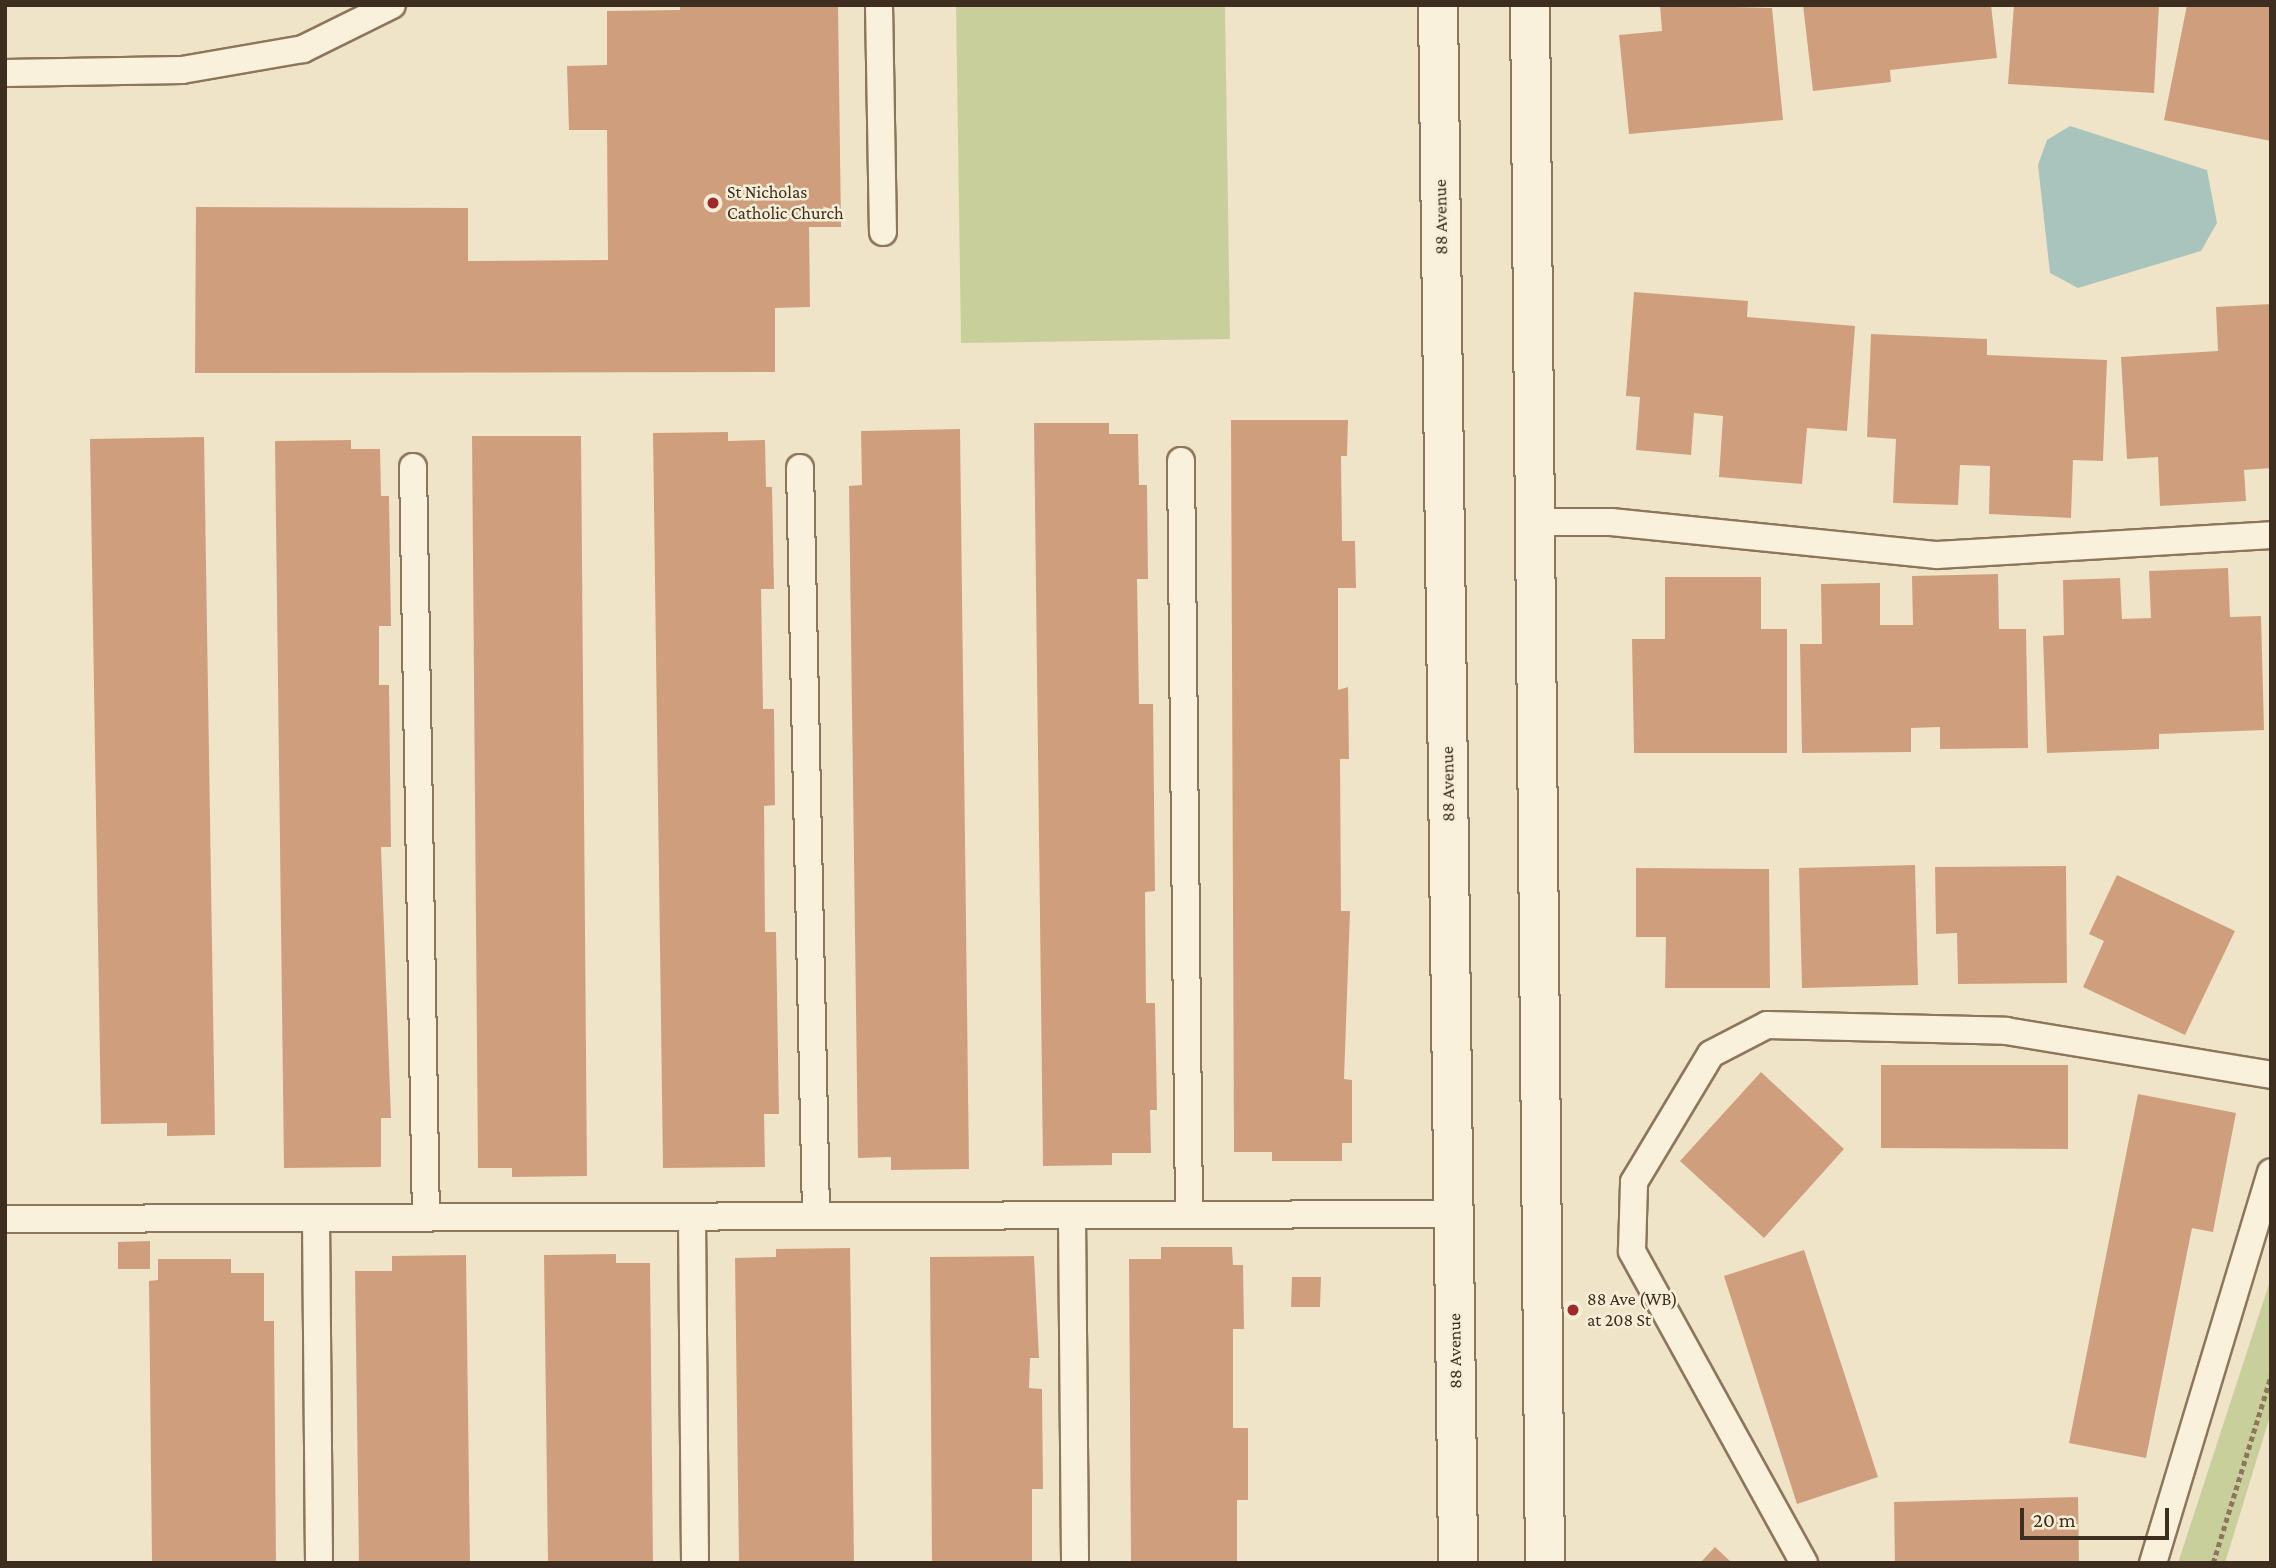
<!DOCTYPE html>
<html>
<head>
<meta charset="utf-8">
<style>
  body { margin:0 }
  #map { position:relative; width:2276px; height:1568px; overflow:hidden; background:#f0e4c8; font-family:"Crimson Pro",serif }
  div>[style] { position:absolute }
  .green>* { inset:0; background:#c9cf9b }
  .water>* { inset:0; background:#a9c4bc }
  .building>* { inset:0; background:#cf9f7d }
  .path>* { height:4.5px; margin-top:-2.25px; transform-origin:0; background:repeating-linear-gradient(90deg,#8d765c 0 5px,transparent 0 8.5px) }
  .roads { filter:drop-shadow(2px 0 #8d765c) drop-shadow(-2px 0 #8d765c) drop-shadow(0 2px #8d765c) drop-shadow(0 -2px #8d765c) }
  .service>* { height:26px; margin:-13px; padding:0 13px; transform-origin:13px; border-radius:13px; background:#faf1dc }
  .secondary>* { height:38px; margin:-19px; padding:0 19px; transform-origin:19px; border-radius:19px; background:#faf1dc }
  .dots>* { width:19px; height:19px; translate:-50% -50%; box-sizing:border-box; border:4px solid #f7eed8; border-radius:50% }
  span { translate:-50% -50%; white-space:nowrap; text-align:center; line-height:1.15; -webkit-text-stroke:5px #f7eed8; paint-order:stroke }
  .poi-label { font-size:18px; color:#3d2e20 }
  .left { translate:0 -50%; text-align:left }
  .street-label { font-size:18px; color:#3d2e20 }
  .frame { position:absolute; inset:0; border:7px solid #3d2e20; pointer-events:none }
  .scale { position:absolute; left:2020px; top:1508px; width:149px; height:32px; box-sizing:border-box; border:4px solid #3d2e20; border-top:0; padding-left:9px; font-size:21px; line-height:24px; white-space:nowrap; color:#3d2e20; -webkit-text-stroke:5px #f7eed8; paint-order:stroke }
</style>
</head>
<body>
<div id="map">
  <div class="green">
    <i style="clip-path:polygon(956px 5px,1225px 5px,1230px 339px,961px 343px)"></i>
    <i style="clip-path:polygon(2271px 1278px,2271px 1413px,2225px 1563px,2178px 1563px)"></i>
  </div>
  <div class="water">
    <i style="clip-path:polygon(2070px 126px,2207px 170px,2217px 223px,2201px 251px,2078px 288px,2050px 273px,2038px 165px,2047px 140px)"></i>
  </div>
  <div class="building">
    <i style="clip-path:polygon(680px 5px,838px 5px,841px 227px,809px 227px,810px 307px,775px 308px,775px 372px,195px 373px,196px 207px,468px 208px,468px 261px,608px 260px,607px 130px,569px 130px,567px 66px,607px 65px,607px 11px,680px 10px)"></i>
    <i style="clip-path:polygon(1660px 5px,1772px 8px,1783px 120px,1629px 134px,1619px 35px,1662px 31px)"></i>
    <i style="clip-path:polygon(1803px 5px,1991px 5px,1997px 58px,1890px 70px,1891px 82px,1813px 91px)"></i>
    <i style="clip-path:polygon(2014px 5px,2159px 5px,2154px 93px,2008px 84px)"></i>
    <i style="clip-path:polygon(2187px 5px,2271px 5px,2271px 141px,2164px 120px)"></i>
    <i style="clip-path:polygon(1634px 292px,1748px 301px,1747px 317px,1855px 326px,1847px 431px,1807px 428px,1802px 484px,1719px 477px,1723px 416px,1694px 413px,1691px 455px,1636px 450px,1640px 397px,1626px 396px)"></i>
    <i style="clip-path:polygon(2271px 304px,2271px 468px,2244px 470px,2246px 501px,2160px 506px,2158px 457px,2127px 459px,2121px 357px,2218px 351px,2216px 307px)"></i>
    <i style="clip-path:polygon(1871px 334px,1987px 339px,1987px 355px,2107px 360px,2103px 461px,2073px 460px,2071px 518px,1989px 514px,1990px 466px,1960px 465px,1958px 505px,1893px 503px,1896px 439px,1867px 437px)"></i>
    <i style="clip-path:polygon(1231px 420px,1348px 420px,1347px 456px,1341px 456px,1342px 541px,1355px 541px,1356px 588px,1338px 588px,1338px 690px,1348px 687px,1349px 759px,1340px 759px,1341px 911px,1350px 911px,1344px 1079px,1352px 1080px,1352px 1143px,1342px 1143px,1342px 1161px,1272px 1161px,1272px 1152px,1234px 1152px)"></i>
    <i style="clip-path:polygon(1034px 423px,1109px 423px,1109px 434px,1138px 434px,1139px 485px,1147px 485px,1148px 579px,1137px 579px,1139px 704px,1153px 704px,1155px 891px,1145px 892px,1146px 1003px,1155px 1003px,1157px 1110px,1150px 1110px,1151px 1153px,1112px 1153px,1112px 1165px,1043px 1166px)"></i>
    <i style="clip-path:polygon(960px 429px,969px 1169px,891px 1170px,891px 1157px,858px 1158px,849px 486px,862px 485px,861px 431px)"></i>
    <i style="clip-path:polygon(728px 432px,728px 441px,765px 440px,766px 487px,772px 487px,774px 589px,761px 589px,763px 709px,774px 709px,775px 805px,764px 806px,765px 932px,776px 932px,779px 1114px,764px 1114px,765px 1167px,663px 1168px,653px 433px)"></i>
    <i style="clip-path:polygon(472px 436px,581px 436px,587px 1176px,512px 1177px,512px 1168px,478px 1168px)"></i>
    <i style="clip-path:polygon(204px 437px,215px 1135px,167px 1136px,167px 1123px,101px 1124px,90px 439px)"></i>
    <i style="clip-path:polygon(351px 440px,351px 449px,380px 449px,381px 496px,389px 496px,391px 626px,379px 626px,379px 685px,389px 685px,391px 847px,381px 847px,391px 1118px,381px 1118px,381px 1167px,284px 1168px,275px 441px)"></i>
    <i style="clip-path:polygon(2228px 568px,2230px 617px,2261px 616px,2264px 730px,2159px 734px,2159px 749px,2047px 753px,2043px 636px,2064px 635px,2063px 580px,2120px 578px,2122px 619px,2151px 618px,2149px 571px)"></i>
    <i style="clip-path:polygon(1998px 574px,1999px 629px,2026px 629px,2028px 748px,1940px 749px,1940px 727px,1911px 728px,1911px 752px,1802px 753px,1800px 644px,1822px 644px,1821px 584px,1880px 583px,1880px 625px,1913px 625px,1912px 576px)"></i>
    <i style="clip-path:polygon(1665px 577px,1761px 577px,1761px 629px,1787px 629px,1787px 753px,1634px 753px,1632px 639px,1665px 639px)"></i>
    <i style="clip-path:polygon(1915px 865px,1918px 985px,1802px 988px,1799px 868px)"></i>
    <i style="clip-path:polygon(2066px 866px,2067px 983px,1958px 984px,1957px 933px,1936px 934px,1935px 867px)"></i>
    <i style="clip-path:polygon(1636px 868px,1769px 869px,1770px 988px,1665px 988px,1666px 937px,1636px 937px)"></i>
    <i style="clip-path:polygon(2117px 875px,2235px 931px,2185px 1035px,2083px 987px,2104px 941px,2089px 934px)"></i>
    <i style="clip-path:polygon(1881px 1065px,2068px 1065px,2068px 1149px,1881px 1148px)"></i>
    <i style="clip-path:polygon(1761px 1072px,1844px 1149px,1764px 1238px,1680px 1161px)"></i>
    <i style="clip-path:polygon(2138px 1094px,2236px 1113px,2213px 1232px,2192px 1228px,2146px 1458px,2069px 1443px)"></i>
    <i style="clip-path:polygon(150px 1241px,150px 1269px,118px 1269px,118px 1242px)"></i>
    <i style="clip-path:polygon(1161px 1247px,1232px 1247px,1233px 1265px,1243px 1265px,1244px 1329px,1233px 1329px,1233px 1428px,1248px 1428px,1248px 1500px,1237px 1500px,1237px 1563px,1131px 1563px,1129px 1259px,1161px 1259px)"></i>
    <i style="clip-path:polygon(850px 1248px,854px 1563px,739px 1563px,735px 1258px,776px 1257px,776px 1249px)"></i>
    <i style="clip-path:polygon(1804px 1250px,1878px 1477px,1797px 1504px,1724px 1276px)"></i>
    <i style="clip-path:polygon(616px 1254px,616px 1263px,650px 1263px,653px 1563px,548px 1563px,544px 1255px)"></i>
    <i style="clip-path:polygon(466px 1255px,470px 1563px,359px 1563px,355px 1271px,392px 1271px,392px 1256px)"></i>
    <i style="clip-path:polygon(1034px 1256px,1039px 1358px,1030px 1358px,1029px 1388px,1042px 1389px,1043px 1489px,1032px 1489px,1032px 1563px,932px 1563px,930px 1257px)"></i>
    <i style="clip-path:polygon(158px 1259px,231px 1259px,231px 1273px,264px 1273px,264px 1321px,274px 1321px,276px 1563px,152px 1563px,149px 1281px,158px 1280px)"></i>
    <i style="clip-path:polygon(1292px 1277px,1321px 1277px,1320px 1307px,1291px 1307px)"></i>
    <i style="clip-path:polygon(2078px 1497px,2079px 1563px,1895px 1563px,1894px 1502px)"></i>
    <i style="clip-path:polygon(1715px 1547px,1732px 1563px,1700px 1563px)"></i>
  </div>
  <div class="path">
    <i style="left:2213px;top:1563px;width:196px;rotate:-72.8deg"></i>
  </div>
  <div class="roads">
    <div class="service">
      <i style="left:879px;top:5px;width:227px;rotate:89deg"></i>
      <i style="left:5px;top:73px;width:177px;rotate:-1deg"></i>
      <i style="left:182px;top:70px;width:123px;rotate:-9.8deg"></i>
      <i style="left:303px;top:49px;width:99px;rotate:-26.3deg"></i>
      <i style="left:1181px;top:461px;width:754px;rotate:89.39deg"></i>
      <i style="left:413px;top:467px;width:751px;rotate:89.01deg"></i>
      <i style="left:800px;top:468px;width:748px;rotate:88.77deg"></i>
      <i style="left:1532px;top:522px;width:79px"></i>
      <i style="left:1611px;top:522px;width:328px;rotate:5.8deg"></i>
      <i style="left:1937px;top:555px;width:335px;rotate:-3.4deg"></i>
      <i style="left:1072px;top:1215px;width:348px;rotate:89.5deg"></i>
      <i style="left:692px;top:1217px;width:346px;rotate:89.5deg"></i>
      <i style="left:316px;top:1218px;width:345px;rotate:89.5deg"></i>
      <i style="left:5px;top:1219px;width:1449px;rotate:-0.2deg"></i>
      <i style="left:1804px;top:1563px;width:356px;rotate:-118.9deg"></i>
      <i style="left:1632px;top:1251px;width:69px;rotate:-88.3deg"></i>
      <i style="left:1634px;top:1182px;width:149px;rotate:-59deg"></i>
      <i style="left:1711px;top:1054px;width:63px;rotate:-27.4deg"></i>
      <i style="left:1767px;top:1025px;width:239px;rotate:1.4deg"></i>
      <i style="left:2006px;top:1031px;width:269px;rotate:9.4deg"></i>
      <i style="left:2153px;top:1563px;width:408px;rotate:-73.2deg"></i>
    </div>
    <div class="secondary">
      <i style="left:1438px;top:5px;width:1558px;rotate:89.26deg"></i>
      <i style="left:1530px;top:5px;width:1558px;rotate:89.45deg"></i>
    </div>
  </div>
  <div class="dots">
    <i style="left:713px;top:203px;background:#9e2a2b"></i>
    <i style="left:1573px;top:1310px;background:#9e2a2b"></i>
  </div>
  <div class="poi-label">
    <span class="left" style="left:727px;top:203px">St Nicholas<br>Catholic Church</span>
    <span class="left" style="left:1587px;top:1310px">88 Ave (WB)<br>at 208 St</span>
  </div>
  <div class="street-label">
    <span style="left:1441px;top:217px;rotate:-91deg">88 Avenue</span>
    <span style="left:1448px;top:784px;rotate:-91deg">88 Avenue</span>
    <span style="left:1455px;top:1351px;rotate:-91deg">88 Avenue</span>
  </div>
  <div class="frame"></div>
  <div class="scale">20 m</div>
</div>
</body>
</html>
